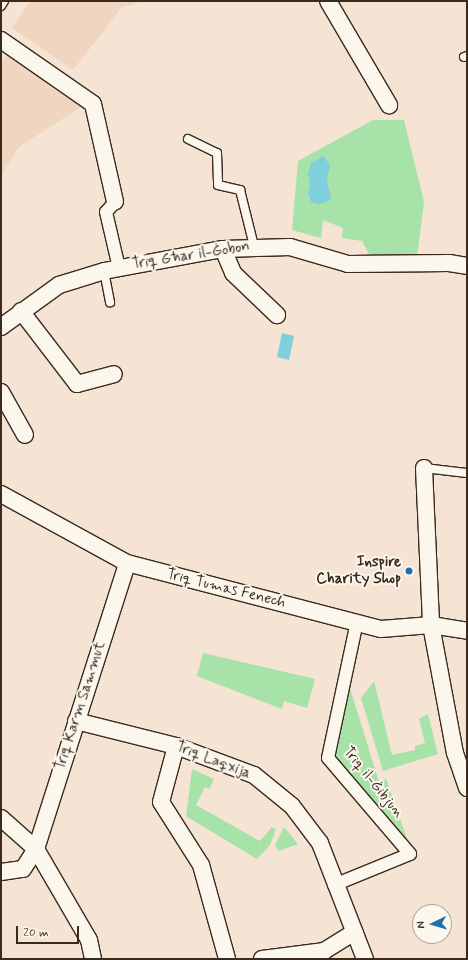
<!DOCTYPE html>
<html>
<head>
<meta charset="utf-8">
<style>
  body { margin:0 }
  #map { position:relative; width:468px; height:960px; overflow:hidden; background:#f5e3d3; font-family:Mynerve,sans-serif }
  div>[style] { position:absolute }
  .built>* { inset:0; background:#f0d5c1 }
  .green>* { inset:0; background:#a7e3a9 }
  .water>* { inset:0; background:#80cfdc }
  .roads { filter:drop-shadow(1px 0 #3b2a1e) drop-shadow(-1px 0 #3b2a1e) drop-shadow(0 1px #3b2a1e) drop-shadow(0 -1px #3b2a1e) }
  .service>* { height:8px; margin:-4px; padding:0 4px; transform-origin:4px; border-radius:4px; background:#fbf7ec }
  .pedestrian>* { height:12px; margin:-6px; padding:0 6px; transform-origin:6px; border-radius:6px; background:#fbf7ec }
  .minor>* { height:16px; margin:-8px; padding:0 8px; transform-origin:8px; border-radius:8px; background:#fbf7ec }
  .dots>* { width:11px; height:11px; translate:-50% -50%; box-sizing:border-box; border:2px solid #fbf7ec; border-radius:50% }
  span { translate:-50% -50%; white-space:nowrap; text-align:center; line-height:1.15; -webkit-text-stroke:4px #fbf7ec; paint-order:stroke }
  .street-label { font-size:15px; color:#3b2a1e }
  .poi-label { font-size:15px; color:#3b2a1e; font-weight:700 }
  .right { translate:-100% -50%; text-align:right }
  .frame { position:absolute; inset:0; border:2px solid #3b2a1e; pointer-events:none }
  .north { position:absolute; left:412px; top:904px; width:40px; height:40px; box-sizing:border-box; background:#fbf7ec; border:1px solid #aea59a; border-radius:50%; rotate:265deg; font-size:11px; font-weight:700; line-height:16px; text-align:center; color:#3b2a1e }
  .north::after { content:''; display:block; margin:auto; width:14px; height:18px; background:#1f6fb2; clip-path:polygon(50% 0,100% 100%,50% 72%,0 100%) }
  .scale { position:absolute; left:16px; top:926px; width:63px; height:18px; box-sizing:border-box; border:2px solid #3b2a1e; border-top:0; padding-left:5px; font-size:12px; line-height:14px; white-space:nowrap; color:#3b2a1e; -webkit-text-stroke:3px #fbf7ec; paint-order:stroke }
</style>
</head>
<body>
<div id="map">
  <div class="built">
    <i style="clip-path:polygon(30px 1px,145px 1px,122px 7px,73px 70px,12px 28px)"></i>
    <i style="clip-path:polygon(8px 53px,84px 105px,19px 147px,1px 175px,1px 62px)"></i>
  </div>
  <div class="green">
    <i style="clip-path:polygon(373px 120px,404px 120px,424px 202px,417px 257px,371px 258px,362px 241px,342px 238px,343px 228px,323px 220px,321px 238px,292px 230px,298px 161px)"></i>
    <i style="clip-path:polygon(203px 653px,315px 679px,307px 708px,284px 701px,282px 709px,197px 676px)"></i>
    <i style="clip-path:polygon(374px 681px,392px 755px,415px 750px,415px 746px,425px 743px,419px 719px,428px 714px,438px 754px,383px 771px,361px 698px)"></i>
    <i style="clip-path:polygon(349px 685px,379px 782px,386px 779px,407px 839px,401px 840px,333px 756px)"></i>
    <i style="clip-path:polygon(192px 769px,214px 779px,209px 789px,205px 787px,196px 805px,260px 841px,272px 827px,276px 829px,270px 845px,257px 859px,186px 816px)"></i>
    <i style="clip-path:polygon(284px 827px,298px 844px,279px 851px,275px 845px)"></i>
  </div>
  <div class="water">
    <i style="clip-path:polygon(323px 156px,330px 165px,327px 180px,331px 199px,325px 203px,317px 204px,311px 202px,308px 193px,310px 185px,308px 174px,311px 163px)"></i>
    <i style="clip-path:polygon(282px 333px,294px 336px,289px 360px,277px 357px)"></i>
  </div>
  <div class="roads">
    <div class="service">
      <i style="left:1px;top:6px;width:6px;rotate:-59deg"></i>
      <i style="left:464px;top:57px;width:3px;rotate:-18deg"></i>
      <i style="left:188px;top:139px;width:32px;rotate:26deg"></i>
      <i style="left:217px;top:153px;width:32px;rotate:88deg"></i>
      <i style="left:218px;top:185px;width:23px;rotate:13deg"></i>
      <i style="left:240px;top:190px;width:58px;rotate:76deg"></i>
      <i style="left:104px;top:271px;width:32px;rotate:79deg"></i>
      <i style="left:424px;top:468px;width:43px;rotate:6.6deg"></i>
    </div>
    <div class="pedestrian">
      <i style="left:115px;top:202px;width:13px;rotate:132deg"></i>
      <i style="left:106px;top:212px;width:57px;rotate:76.9deg"></i>
      <i style="left:334px;top:885px;width:82px;rotate:-22.2deg"></i>
      <i style="left:410px;top:854px;width:126px;rotate:-130.5deg"></i>
      <i style="left:328px;top:758px;width:139px;rotate:-78deg"></i>
    </div>
    <div class="minor">
      <i style="left:328px;top:1px;width:121px;rotate:59.6deg"></i>
      <i style="left:1px;top:40px;width:112px;rotate:34.8deg"></i>
      <i style="left:93px;top:104px;width:100px;rotate:77.3deg"></i>
      <i style="left:223px;top:249px;width:26px;rotate:67deg"></i>
      <i style="left:233px;top:273px;width:61px;rotate:43.7deg"></i>
      <i style="left:21px;top:311px;width:92px;rotate:52.5deg"></i>
      <i style="left:77px;top:384px;width:38px;rotate:-15deg"></i>
      <i style="left:1px;top:327px;width:72px;rotate:-35.9deg"></i>
      <i style="left:59px;top:285px;width:47px;rotate:-17.3deg"></i>
      <i style="left:104px;top:271px;width:121px;rotate:-10.5deg"></i>
      <i style="left:223px;top:249px;width:67px;rotate:-1.7deg"></i>
      <i style="left:290px;top:247px;width:60px;rotate:16.3deg"></i>
      <i style="left:348px;top:264px;width:101px;rotate:-0.6deg"></i>
      <i style="left:449px;top:263px;width:18px;rotate:9deg"></i>
      <i style="left:1px;top:392px;width:49px;rotate:60.8deg"></i>
      <i style="left:424px;top:468px;width:157px;rotate:87.4deg"></i>
      <i style="left:431px;top:625px;width:130px;rotate:79.4deg"></i>
      <i style="left:455px;top:753px;width:37px;rotate:71deg"></i>
      <i style="left:1px;top:494px;width:144px;rotate:28.7deg"></i>
      <i style="left:127px;top:563px;width:262px;rotate:14.6deg"></i>
      <i style="left:381px;top:629px;width:50px;rotate:-4.6deg"></i>
      <i style="left:431px;top:625px;width:36px;rotate:9deg"></i>
      <i style="left:76px;top:721px;width:103px;rotate:14deg"></i>
      <i style="left:176px;top:746px;width:83px;rotate:20.4deg"></i>
      <i style="left:254px;top:775px;width:49px;rotate:39.2deg"></i>
      <i style="left:292px;top:806px;width:46px;rotate:52.9deg"></i>
      <i style="left:320px;top:843px;width:124px;rotate:68.8deg"></i>
      <i style="left:176px;top:746px;width:58px;rotate:105deg"></i>
      <i style="left:161px;top:802px;width:75px;rotate:57.6deg"></i>
      <i style="left:201px;top:865px;width:98px;rotate:74.5deg"></i>
      <i style="left:1px;top:818px;width:47px;rotate:41.5deg"></i>
      <i style="left:36px;top:849px;width:105px;rotate:59.8deg"></i>
      <i style="left:89px;top:940px;width:19px;rotate:78deg"></i>
      <i style="left:1px;top:872px;width:22px;rotate:-8deg"></i>
      <i style="left:23px;top:869px;width:24px;rotate:-57deg"></i>
      <i style="left:36px;top:849px;width:300px;rotate:-72.3deg"></i>
      <i style="left:262px;top:959px;width:63px;rotate:-7.4deg"></i>
      <i style="left:324px;top:951px;width:36px;rotate:-32deg"></i>
    </div>
  </div>
  <div class="dots">
    <i style="left:409px;top:571px;background:#1f6fb2"></i>
  </div>
  <div class="street-label">
    <span style="left:191px;top:256px;rotate:-9deg">Triq Għar il-Ġobon</span>
    <span style="left:226px;top:589px;rotate:14deg">Triq Tumas Fenech</span>
    <span style="left:81px;top:706px;rotate:-72deg">Triq Karm Sammut</span>
    <span style="left:213px;top:761px;rotate:21deg">Triq Laqxija</span>
    <span style="left:373px;top:783px;rotate:51deg">Triq il-Ġibjun</span>
  </div>
  <div class="poi-label">
    <span class="right" style="left:401px;top:571px">Inspire<br>Charity Shop</span>
  </div>
  <div class="frame"></div>
  <div class="north">N</div>
  <div class="scale">20 m</div>
</div>
</body>
</html>
